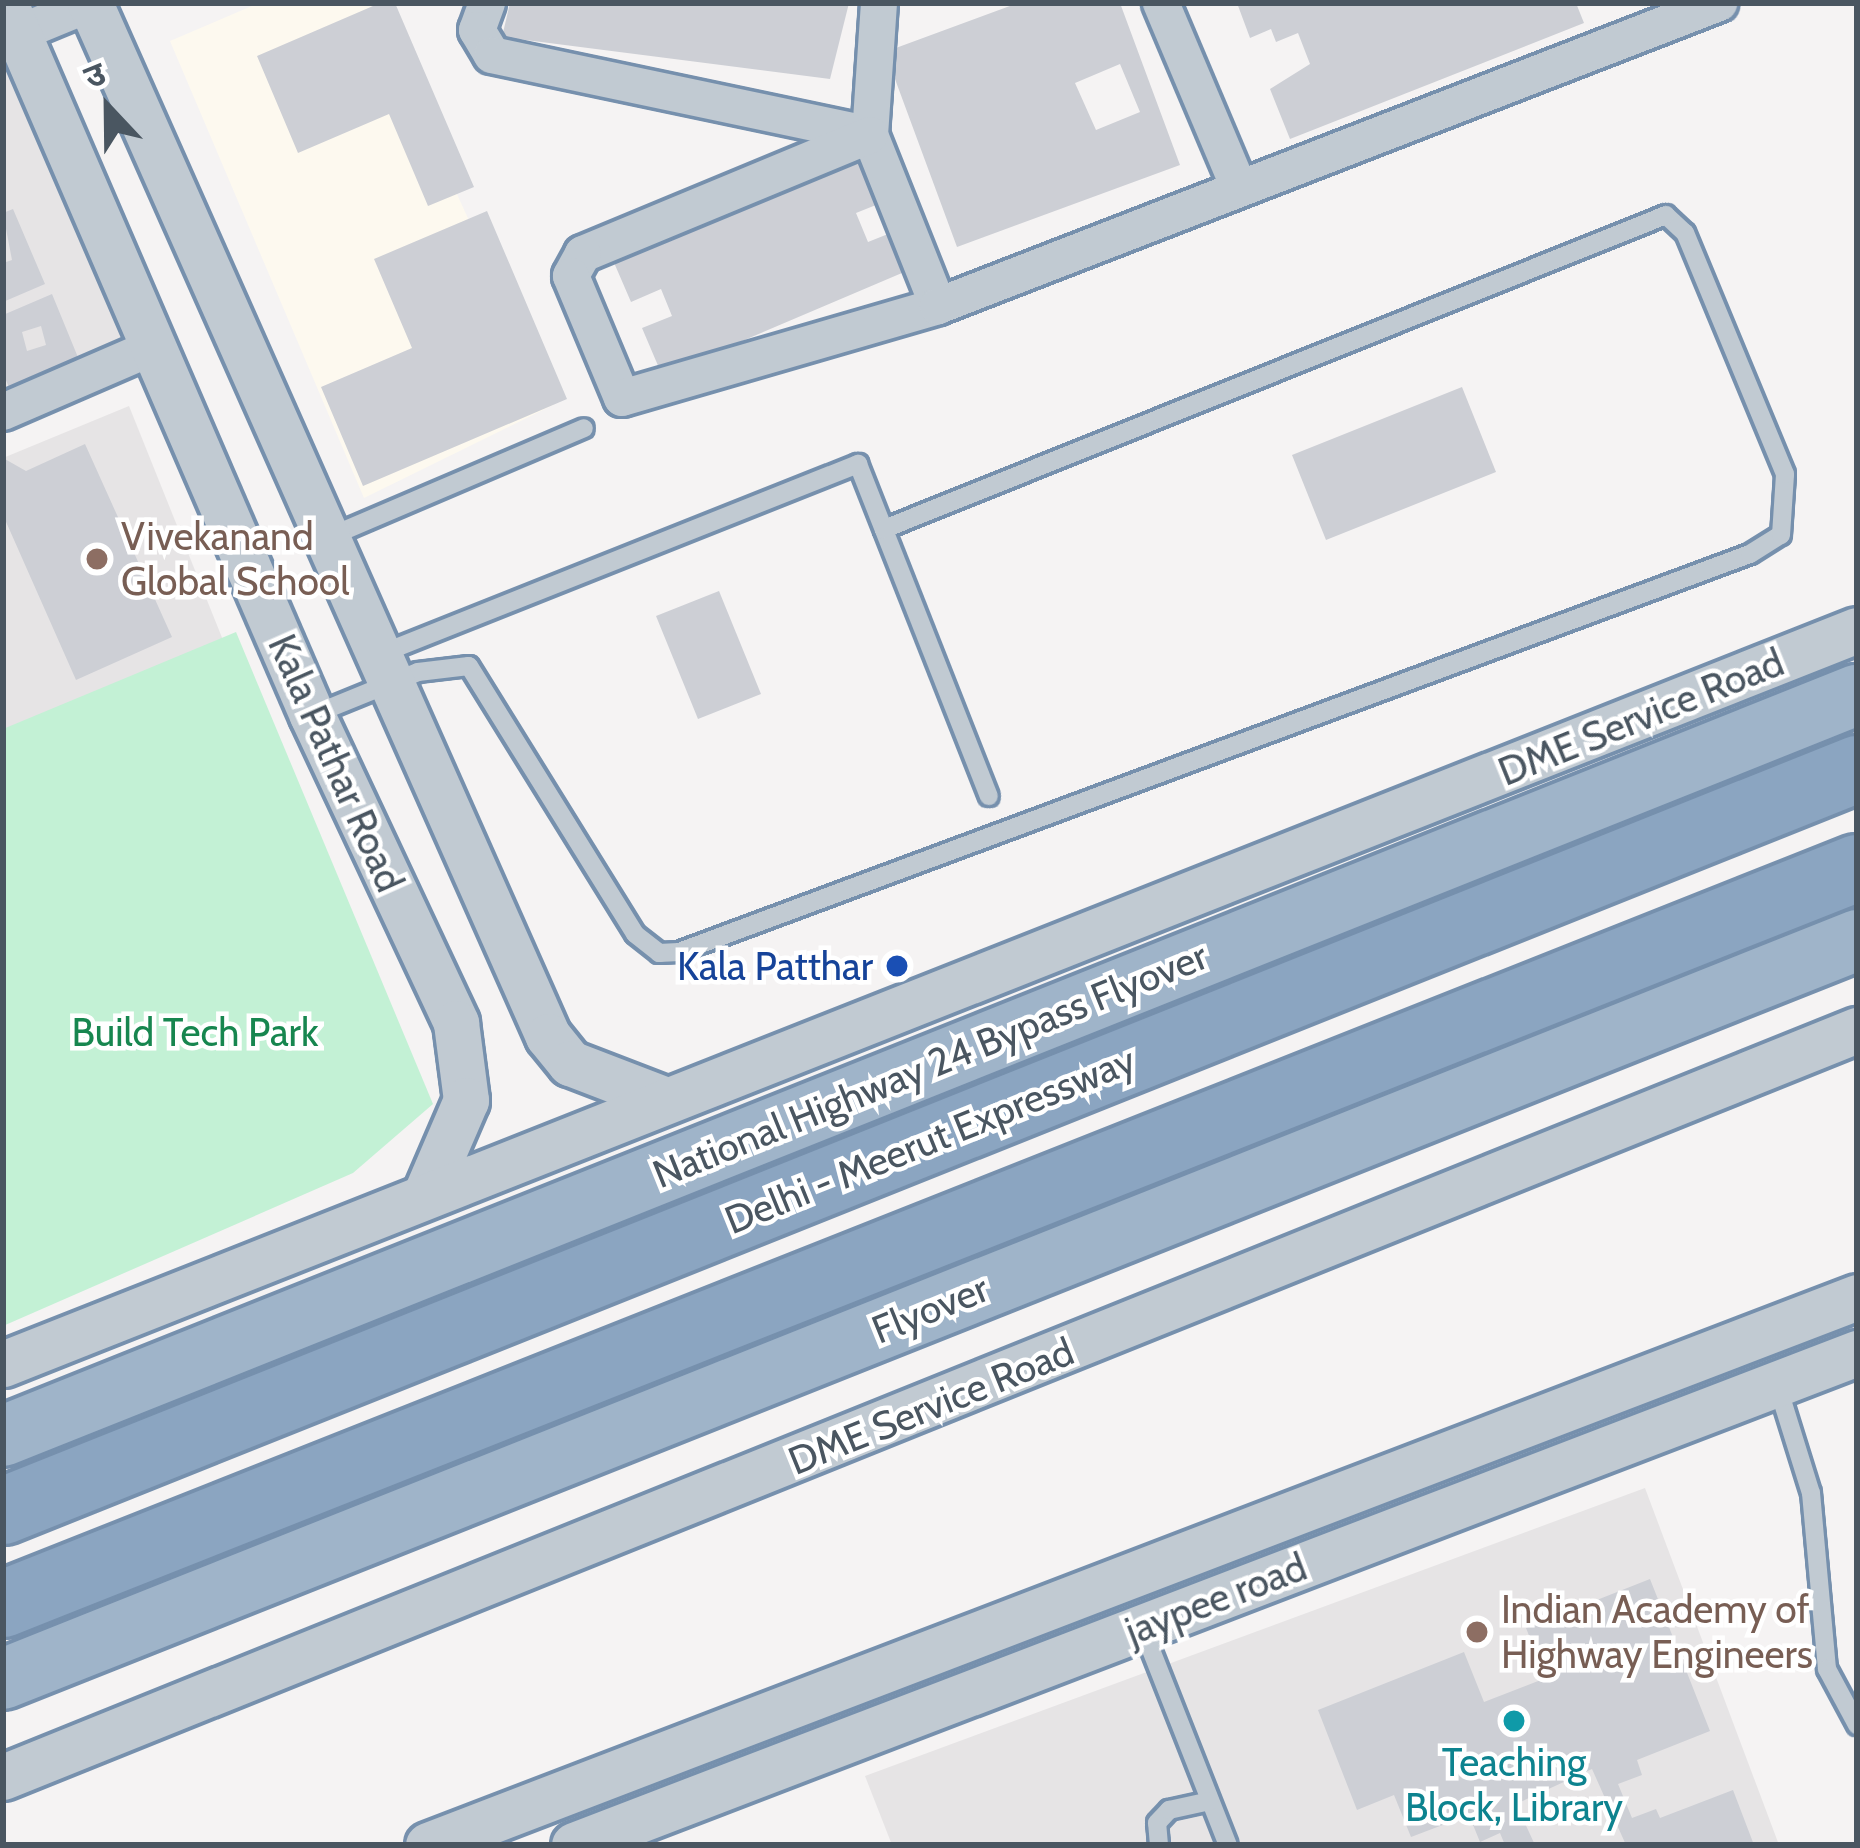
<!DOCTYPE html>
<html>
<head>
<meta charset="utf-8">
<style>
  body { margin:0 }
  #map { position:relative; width:1860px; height:1848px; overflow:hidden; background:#f5f3f3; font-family:Cabin,"Noto Sans Devanagari",sans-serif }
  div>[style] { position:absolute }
  .commercial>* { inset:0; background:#fdf9ef }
  .education>* { inset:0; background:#e6e4e5 }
  .green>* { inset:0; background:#c3f1d5 }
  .building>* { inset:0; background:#cdcfd5 }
  .roads { filter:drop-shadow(3px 0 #7690ad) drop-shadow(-3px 0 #7690ad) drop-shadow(0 3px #7690ad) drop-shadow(0 -3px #7690ad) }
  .service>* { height:18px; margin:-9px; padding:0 9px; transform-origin:9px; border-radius:9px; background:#c1cad2 }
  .minor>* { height:36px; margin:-18px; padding:0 18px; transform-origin:18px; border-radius:18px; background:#c1cad2 }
  .tertiary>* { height:45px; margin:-22.5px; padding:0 22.5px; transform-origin:22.5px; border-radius:22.5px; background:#c1cad2 }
  .trunk>* { height:60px; margin:-30px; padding:0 30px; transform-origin:30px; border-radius:30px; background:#9fb4c9 }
  .motorway>* { height:66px; margin:-33px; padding:0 33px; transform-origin:33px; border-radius:33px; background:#8ba5c1 }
  .dots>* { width:33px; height:33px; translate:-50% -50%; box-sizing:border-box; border:6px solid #fff; border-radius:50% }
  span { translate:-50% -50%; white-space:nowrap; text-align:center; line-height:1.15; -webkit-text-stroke:9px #fff; paint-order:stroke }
  .education-label { font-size:39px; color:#785e54 }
  .left { translate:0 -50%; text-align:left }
  .street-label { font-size:39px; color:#4a5661 }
  .transit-label { font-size:39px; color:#164399 }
  .right { translate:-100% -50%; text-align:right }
  .park-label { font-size:39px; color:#17864f }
  .culture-label { font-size:39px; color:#0d838f }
  .frame { position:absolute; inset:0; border:6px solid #4a5661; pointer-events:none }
  .north { position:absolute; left:48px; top:48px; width:120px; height:120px; -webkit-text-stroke:9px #fff; paint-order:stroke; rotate:338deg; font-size:33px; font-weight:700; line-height:48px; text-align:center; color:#4a5661 }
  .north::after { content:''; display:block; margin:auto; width:42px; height:54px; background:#4a5661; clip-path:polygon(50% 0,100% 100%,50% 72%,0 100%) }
</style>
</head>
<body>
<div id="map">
  <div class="commercial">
    <i style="clip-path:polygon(259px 3px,370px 3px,553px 405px,364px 498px,170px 41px)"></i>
  </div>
  <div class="education">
    <i style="clip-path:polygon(3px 3px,153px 347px,3px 412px)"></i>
    <i style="clip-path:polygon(129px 406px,231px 660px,3px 752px,3px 458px)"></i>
    <i style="clip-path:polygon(1645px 1488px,1779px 1845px,892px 1845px,865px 1776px)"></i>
  </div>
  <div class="green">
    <i style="clip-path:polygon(236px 632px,433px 1104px,353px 1173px,3px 1326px,3px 729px)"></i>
  </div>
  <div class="building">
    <i style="clip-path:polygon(380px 3px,395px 3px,474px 187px,428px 206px,389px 114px,298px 153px,257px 56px)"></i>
    <i style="clip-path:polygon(510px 3px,849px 3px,830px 79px,502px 37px)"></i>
    <i style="clip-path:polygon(evenodd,1018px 3px,1120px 3px,1180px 165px,957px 247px,885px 52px,1018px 3px,1120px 64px,1140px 112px,1096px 130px,1075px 83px,1120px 64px)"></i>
    <i style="clip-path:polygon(1237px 3px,1576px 3px,1584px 23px,1290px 139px,1270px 89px,1310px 64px,1298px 33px,1276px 42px,1271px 29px,1250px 38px)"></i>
    <i style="clip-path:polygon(860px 153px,881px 203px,856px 213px,868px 242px,893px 232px,909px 270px,662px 375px,642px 328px,672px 316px,661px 289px,631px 302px,612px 258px)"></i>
    <i style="clip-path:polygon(13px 209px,45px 284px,3px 302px,3px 263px,12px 260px,3px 213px)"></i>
    <i style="clip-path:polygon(487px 211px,567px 399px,363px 486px,321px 387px,412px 348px,374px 259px)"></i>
    <i style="clip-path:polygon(evenodd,52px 294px,84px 372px,15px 402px,3px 373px,3px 315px,52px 294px,41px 326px,46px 345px,27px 351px,22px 332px,41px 326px)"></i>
    <i style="clip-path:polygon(1462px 387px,1496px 472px,1326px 540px,1292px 455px)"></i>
    <i style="clip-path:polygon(85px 444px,172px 637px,76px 680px,3px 515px,3px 458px,26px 471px)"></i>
    <i style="clip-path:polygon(719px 591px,761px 694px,698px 719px,656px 616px)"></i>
    <i style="clip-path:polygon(1650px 1579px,1710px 1731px,1637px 1760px,1642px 1775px,1618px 1784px,1632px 1818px,1656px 1809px,1660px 1818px,1733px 1790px,1754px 1845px,1626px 1845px,1592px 1769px,1516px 1804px,1535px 1845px,1505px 1845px,1500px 1833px,1480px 1842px,1469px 1815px,1411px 1837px,1394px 1795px,1357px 1810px,1318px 1710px,1464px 1652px,1484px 1702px,1546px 1678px,1526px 1628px)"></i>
  </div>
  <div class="roads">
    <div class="service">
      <i style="left:329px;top:537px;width:277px;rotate:-23.1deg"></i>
      <i style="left:378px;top:655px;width:517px;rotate:-21.7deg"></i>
      <i style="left:858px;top:464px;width:357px;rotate:68.5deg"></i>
      <i style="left:315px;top:714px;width:111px;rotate:-22.2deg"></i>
      <i style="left:418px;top:672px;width:51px;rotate:-6.7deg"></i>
      <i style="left:469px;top:666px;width:315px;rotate:58.2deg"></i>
      <i style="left:635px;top:934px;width:31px;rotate:38deg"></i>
      <i style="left:659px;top:953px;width:20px;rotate:-3deg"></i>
      <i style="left:679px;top:952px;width:1143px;rotate:-20.39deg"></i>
      <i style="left:1750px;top:554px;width:36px;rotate:-32deg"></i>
      <i style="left:1781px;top:535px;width:61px;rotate:-86.2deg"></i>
      <i style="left:1785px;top:474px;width:261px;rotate:-112.5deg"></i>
      <i style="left:1685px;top:233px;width:26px;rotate:-137deg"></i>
      <i style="left:1666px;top:215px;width:843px;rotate:158.12deg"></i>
      <i style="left:1777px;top:1384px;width:114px;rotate:72.7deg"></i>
      <i style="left:1811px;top:1493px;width:177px;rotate:84.8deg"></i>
      <i style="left:1827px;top:1669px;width:64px;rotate:61.8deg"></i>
      <i style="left:1142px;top:1627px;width:234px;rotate:68.5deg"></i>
      <i style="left:1159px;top:1845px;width:22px;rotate:-95deg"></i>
      <i style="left:1157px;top:1823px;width:18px;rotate:-47deg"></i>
      <i style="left:1169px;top:1810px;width:42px;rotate:-12.4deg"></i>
    </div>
    <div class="minor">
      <i style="left:487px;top:3px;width:29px;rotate:110deg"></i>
      <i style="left:477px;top:30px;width:29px;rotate:59deg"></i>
      <i style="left:492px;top:55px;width:386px;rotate:11.9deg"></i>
      <i style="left:879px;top:3px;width:132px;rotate:93.9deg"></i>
      <i style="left:870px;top:135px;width:184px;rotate:68.3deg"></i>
      <i style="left:1161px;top:3px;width:201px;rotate:67.1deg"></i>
      <i style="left:19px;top:33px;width:79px;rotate:-22.3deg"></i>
      <i style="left:870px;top:135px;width:311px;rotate:157.5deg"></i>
      <i style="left:583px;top:254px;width:25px;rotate:119deg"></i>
      <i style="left:571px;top:276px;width:132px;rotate:67.3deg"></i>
      <i style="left:622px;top:398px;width:329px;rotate:-16.2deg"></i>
      <i style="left:938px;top:306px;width:838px;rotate:-21.2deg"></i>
      <i style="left:3px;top:412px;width:163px;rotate:-23.4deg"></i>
    </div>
    <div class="tertiary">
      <i style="left:5px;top:3px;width:775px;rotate:66.68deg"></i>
      <i style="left:312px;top:715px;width:340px;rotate:64.9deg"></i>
      <i style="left:456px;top:1023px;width:78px;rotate:82.6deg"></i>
      <i style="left:466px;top:1100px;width:103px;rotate:113.3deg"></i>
      <i style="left:90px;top:3px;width:1130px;rotate:66.09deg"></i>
      <i style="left:548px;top:1036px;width:35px;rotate:51deg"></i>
      <i style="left:570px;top:1063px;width:101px;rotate:21deg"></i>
      <i style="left:3px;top:1364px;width:1994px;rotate:-21.6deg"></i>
      <i style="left:3px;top:1777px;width:1999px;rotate:-21.95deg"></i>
      <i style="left:428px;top:1845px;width:1530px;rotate:-20.98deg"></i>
      <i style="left:574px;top:1845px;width:1374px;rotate:-20.98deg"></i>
    </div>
    <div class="trunk">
      <i style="left:3px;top:1436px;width:1997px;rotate:-21.79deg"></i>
      <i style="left:3px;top:1679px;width:1996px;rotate:-21.73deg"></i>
    </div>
    <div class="motorway">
      <i style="left:3px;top:1511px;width:1997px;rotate:-21.81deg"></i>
      <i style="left:3px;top:1604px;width:1995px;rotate:-21.65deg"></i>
    </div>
  </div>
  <div class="dots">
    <i style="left:97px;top:559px;background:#8d6e63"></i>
    <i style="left:897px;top:966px;background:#1a4fb4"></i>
    <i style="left:1477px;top:1632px;background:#8d6e63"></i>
    <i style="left:1514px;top:1721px;background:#0f9aa8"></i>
  </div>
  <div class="education-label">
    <span class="left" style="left:121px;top:559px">Vivekanand<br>Global School</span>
    <span class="left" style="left:1501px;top:1632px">Indian Academy of<br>Highway Engineers</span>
  </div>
  <div class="street-label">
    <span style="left:1641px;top:717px;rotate:-22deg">DME Service Road</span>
    <span style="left:336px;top:763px;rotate:66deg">Kala Pathar Road</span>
    <span style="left:930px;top:1065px;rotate:-22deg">National Highway 24 Bypass Flyover</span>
    <span style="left:930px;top:1140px;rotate:-22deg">Delhi - Meerut Expressway</span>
    <span style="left:930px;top:1309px;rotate:-22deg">Flyover</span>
    <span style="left:931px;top:1406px;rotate:-22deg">DME Service Road</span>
    <span style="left:1216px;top:1599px;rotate:-21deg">jaypee road</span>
  </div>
  <div class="transit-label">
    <span class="right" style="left:873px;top:966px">Kala Patthar</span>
  </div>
  <div class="park-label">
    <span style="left:195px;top:1032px">Build Tech Park</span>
  </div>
  <div class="culture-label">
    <span style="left:1514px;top:1785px">Teaching<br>Block, Library</span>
  </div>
  <div class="frame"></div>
  <div class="north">उ</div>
</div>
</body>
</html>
